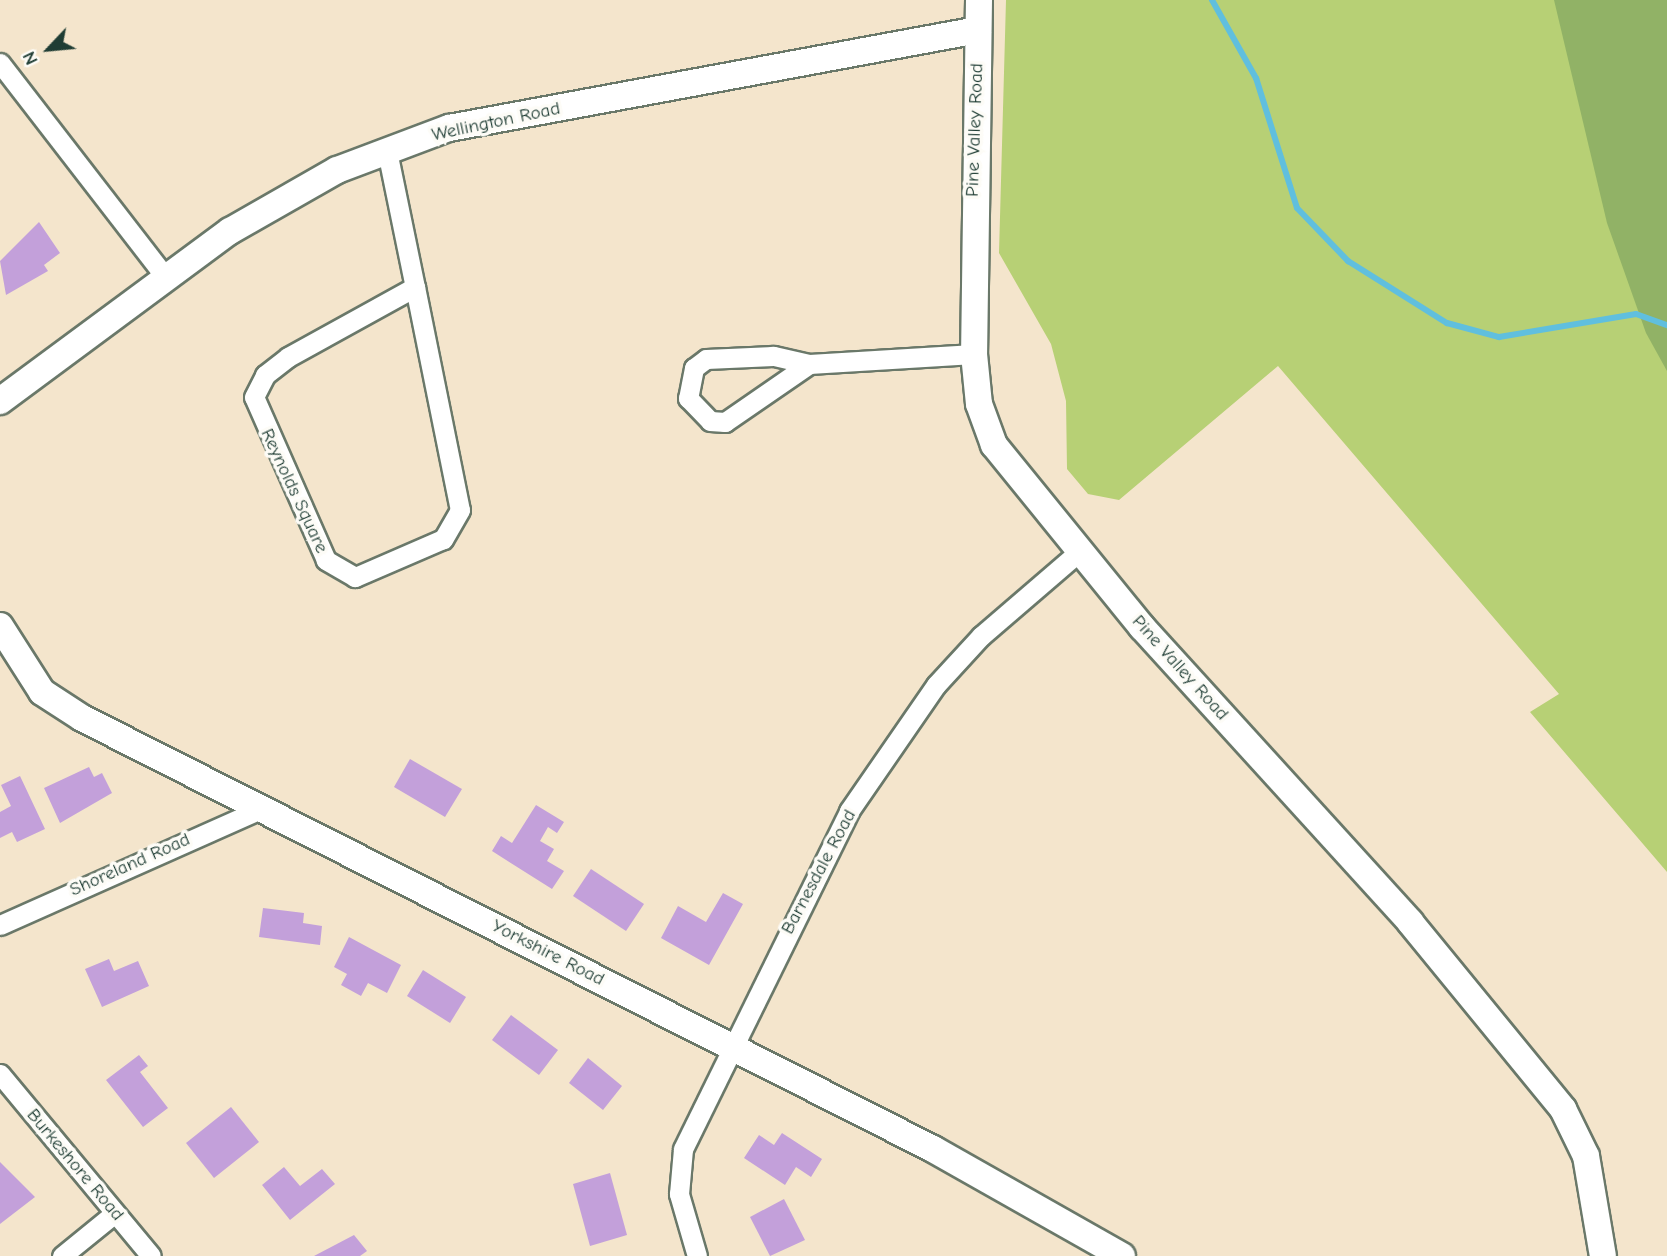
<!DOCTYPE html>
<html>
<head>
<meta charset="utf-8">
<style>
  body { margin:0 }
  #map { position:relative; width:1667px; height:1256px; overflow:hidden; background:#f4e5cc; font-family:"Comic Neue",sans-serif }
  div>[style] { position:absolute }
  .green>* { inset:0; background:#b7d075 }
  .forest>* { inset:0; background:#91b266 }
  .stream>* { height:6px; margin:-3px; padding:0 3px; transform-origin:3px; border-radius:3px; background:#60bfde }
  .building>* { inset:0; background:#c3a0da }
  .roads { filter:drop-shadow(2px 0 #6a7869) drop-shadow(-2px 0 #6a7869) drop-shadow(0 2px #6a7869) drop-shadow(0 -2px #6a7869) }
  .street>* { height:19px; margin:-9.5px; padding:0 9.5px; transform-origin:9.5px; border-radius:9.5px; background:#fff }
  .secondary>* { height:26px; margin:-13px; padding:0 13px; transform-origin:13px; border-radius:13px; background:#fff }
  span { translate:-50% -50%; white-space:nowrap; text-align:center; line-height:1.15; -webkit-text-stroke:7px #fdfcf7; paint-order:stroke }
  .street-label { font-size:19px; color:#1f3d34 }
  .north { position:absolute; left:14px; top:14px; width:70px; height:70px; -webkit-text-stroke:5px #fdfcf7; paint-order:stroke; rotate:244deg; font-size:19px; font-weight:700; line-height:28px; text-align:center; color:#1f3d34 }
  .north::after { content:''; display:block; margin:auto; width:24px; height:32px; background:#1f3d34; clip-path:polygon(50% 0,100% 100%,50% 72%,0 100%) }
</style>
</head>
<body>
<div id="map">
  <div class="green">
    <i style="clip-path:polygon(1006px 0,1667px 0,1667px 872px,1530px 712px,1559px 694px,1278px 366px,1119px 500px,1088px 494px,1067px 469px,1066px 401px,1051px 344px,999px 253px)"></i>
  </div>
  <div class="forest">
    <i style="clip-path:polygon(1554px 0,1667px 0,1667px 371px,1646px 333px,1607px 223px)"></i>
  </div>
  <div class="stream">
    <i style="left:1212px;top:0;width:90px;rotate:60.6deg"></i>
    <i style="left:1256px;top:78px;width:136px;rotate:72.5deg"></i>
    <i style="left:1297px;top:208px;width:74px;rotate:46.1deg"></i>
    <i style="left:1348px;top:261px;width:117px;rotate:32.1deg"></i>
    <i style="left:1447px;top:323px;width:54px;rotate:15.1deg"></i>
    <i style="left:1499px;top:337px;width:139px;rotate:-9.5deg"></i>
    <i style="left:1636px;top:314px;width:33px;rotate:20deg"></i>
  </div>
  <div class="building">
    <i style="clip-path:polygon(39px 222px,60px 253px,44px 265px,48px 271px,6px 295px,0 261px)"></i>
    <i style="clip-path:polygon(410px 759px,462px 789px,445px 817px,394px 787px)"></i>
    <i style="clip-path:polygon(89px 767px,94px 777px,102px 773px,112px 793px,60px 823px,44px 788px)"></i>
    <i style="clip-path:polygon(20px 776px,45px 829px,17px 842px,12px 832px,0 838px,0 812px,11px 806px,1px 785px)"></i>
    <i style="clip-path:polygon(536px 805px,564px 822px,557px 833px,548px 827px,540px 841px,554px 849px,547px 861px,564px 871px,552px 889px,492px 851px,501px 836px,512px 843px)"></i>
    <i style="clip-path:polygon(591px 869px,644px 904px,626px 931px,573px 896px)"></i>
    <i style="clip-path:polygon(723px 893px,743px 904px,709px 965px,661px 938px,678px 906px,706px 922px)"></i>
    <i style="clip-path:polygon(263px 908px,304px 913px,303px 923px,322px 926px,320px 945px,259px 937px)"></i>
    <i style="clip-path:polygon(349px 937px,401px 965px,387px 993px,368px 983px,361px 996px,341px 985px,347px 974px,334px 967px)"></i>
    <i style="clip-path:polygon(109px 959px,114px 971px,138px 961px,149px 986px,102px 1007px,85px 969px)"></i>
    <i style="clip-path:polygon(423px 970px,466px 997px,450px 1023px,407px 996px)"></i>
    <i style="clip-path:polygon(511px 1015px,558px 1050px,539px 1075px,492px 1040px)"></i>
    <i style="clip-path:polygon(139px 1055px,148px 1066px,140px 1072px,168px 1108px,143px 1127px,106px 1080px)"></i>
    <i style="clip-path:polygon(588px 1058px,622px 1086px,603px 1110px,569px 1083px)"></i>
    <i style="clip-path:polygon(231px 1107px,259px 1142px,214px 1178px,186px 1143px)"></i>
    <i style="clip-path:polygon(782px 1133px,822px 1159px,811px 1177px,796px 1167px,785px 1185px,744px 1158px,759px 1135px,774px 1145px)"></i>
    <i style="clip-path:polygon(0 1162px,35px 1197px,0 1224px)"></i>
    <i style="clip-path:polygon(284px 1167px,300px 1186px,322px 1169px,335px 1184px,290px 1220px,262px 1185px)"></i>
    <i style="clip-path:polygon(610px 1173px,627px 1235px,590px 1246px,573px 1184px)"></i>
    <i style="clip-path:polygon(784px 1199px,805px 1240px,770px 1256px,750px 1217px)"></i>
    <i style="clip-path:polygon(354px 1235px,367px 1251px,360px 1256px,314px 1256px)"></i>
  </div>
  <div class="roads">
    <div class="street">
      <i style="left:0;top:63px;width:272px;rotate:52.3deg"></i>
      <i style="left:387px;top:151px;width:139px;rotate:78.4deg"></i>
      <i style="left:415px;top:287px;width:227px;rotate:78.6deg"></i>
      <i style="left:460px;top:510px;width:34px;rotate:120deg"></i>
      <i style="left:443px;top:539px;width:96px;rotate:156.6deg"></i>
      <i style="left:355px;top:577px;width:34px;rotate:-150deg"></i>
      <i style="left:326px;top:560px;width:178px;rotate:-113.8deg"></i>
      <i style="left:254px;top:397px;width:25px;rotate:-63deg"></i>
      <i style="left:265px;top:375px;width:29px;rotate:-38deg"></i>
      <i style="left:288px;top:357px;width:145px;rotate:-28.9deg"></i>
      <i style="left:809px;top:364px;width:37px;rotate:-167deg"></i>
      <i style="left:773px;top:356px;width:67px;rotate:177.4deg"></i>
      <i style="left:706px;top:359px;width:15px;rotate:143deg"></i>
      <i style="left:694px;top:368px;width:31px;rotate:101deg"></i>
      <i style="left:688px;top:398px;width:32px;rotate:46deg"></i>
      <i style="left:710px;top:421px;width:15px;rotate:4deg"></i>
      <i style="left:725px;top:422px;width:102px;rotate:-34.6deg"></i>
      <i style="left:809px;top:364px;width:165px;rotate:-3.5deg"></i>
      <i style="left:0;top:925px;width:286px;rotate:-24deg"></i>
      <i style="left:0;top:1074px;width:236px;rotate:50.3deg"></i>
      <i style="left:62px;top:1256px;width:68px;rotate:-39.1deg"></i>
      <i style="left:697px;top:1256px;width:65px;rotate:-106.2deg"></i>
      <i style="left:679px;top:1194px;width:45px;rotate:-84.9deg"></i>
      <i style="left:683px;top:1149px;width:377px;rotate:-63.8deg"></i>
      <i style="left:849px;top:811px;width:153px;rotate:-55.4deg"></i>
      <i style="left:936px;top:685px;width:67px;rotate:-47.4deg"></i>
      <i style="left:981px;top:636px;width:132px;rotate:-40.7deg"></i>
    </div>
    <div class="secondary">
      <i style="left:979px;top:0;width:354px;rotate:90.8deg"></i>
      <i style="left:974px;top:354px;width:50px;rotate:84.3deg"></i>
      <i style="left:979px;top:404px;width:44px;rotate:69.9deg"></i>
      <i style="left:994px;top:445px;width:235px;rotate:50.9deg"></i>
      <i style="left:1142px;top:627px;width:399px;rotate:47.7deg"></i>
      <i style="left:1410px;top:922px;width:242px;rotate:50.7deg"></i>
      <i style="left:1563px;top:1109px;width:52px;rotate:63.9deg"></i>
      <i style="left:1586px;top:1156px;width:101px;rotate:80.4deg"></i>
      <i style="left:0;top:401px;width:286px;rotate:-36.5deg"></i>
      <i style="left:230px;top:231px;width:123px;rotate:-29.7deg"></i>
      <i style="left:337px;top:170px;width:120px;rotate:-20.6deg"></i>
      <i style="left:449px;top:128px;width:538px;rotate:-10.5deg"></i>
      <i style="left:0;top:626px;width:78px;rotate:57.5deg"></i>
      <i style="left:42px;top:692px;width:48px;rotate:33deg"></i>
      <i style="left:82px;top:718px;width:954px;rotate:26.86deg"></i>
      <i style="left:933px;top:1149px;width:217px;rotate:29.5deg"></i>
    </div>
  </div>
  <div class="street-label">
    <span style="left:496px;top:122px;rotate:-12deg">Wellington Road</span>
    <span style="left:975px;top:130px;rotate:-88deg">Pine Valley Road</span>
    <span style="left:294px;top:491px;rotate:65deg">Reynolds Square</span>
    <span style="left:1180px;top:668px;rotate:48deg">Pine Valley Road</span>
    <span style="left:130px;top:865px;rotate:-24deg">Shoreland Road</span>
    <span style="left:819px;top:872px;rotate:-62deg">Barnesdale Road</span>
    <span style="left:548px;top:953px;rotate:27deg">Yorkshire Road</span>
    <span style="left:75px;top:1165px;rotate:50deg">Burkeshore Road</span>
  </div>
  <div class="north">N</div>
</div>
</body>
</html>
